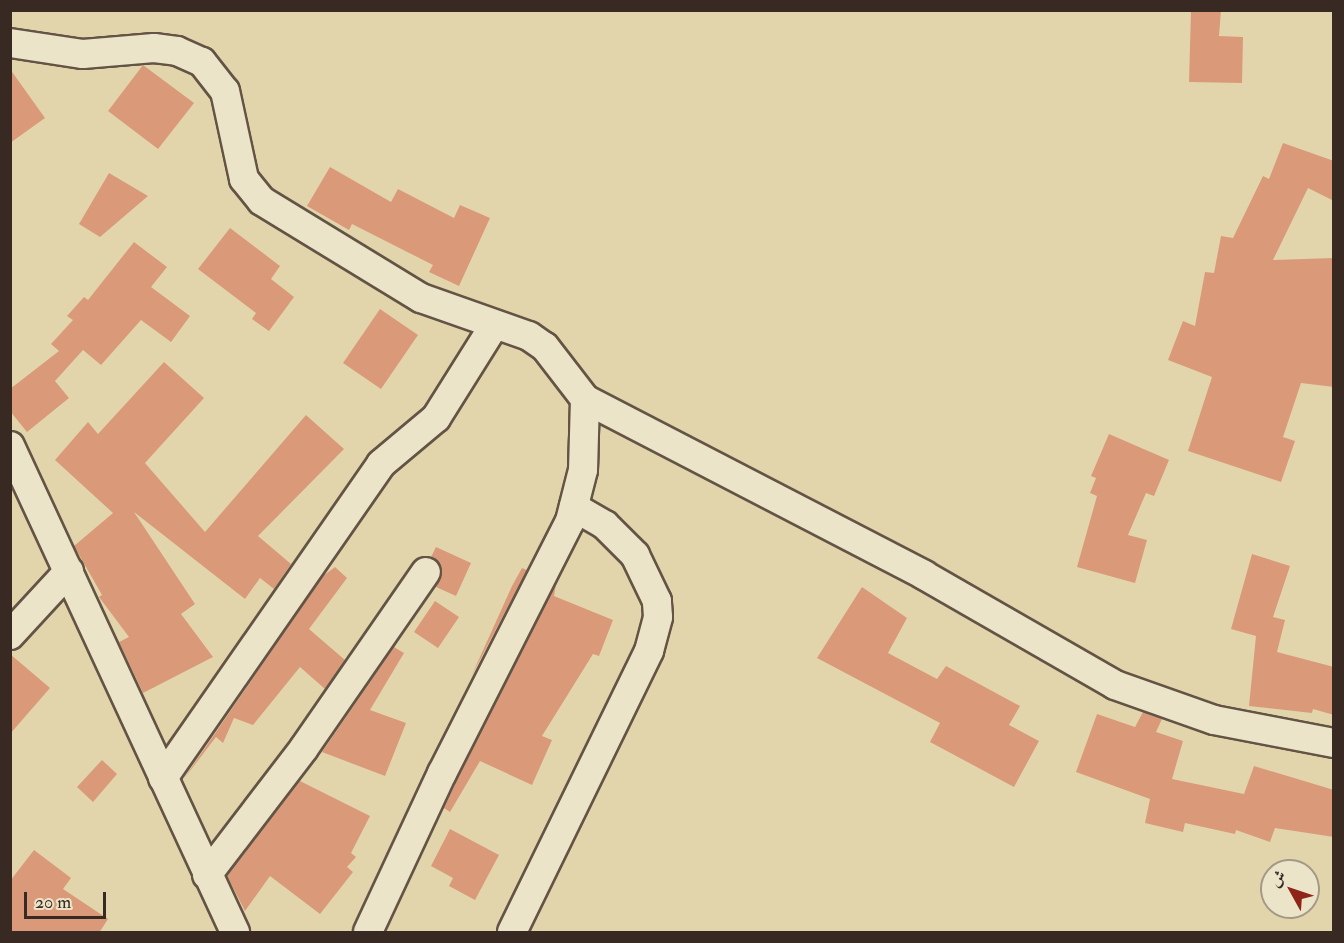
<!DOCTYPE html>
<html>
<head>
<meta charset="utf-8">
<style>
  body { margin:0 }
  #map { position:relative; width:1344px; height:943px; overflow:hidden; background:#e2d5ac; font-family:"IM FELL Double Pica",Amiri,serif }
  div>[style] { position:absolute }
  .building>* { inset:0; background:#da9a7a }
  .roads { filter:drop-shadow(2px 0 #635445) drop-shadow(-2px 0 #635445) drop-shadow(0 2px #635445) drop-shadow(0 -2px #635445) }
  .street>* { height:28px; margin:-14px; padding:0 14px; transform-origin:14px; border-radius:14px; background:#ece4c9 }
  span { translate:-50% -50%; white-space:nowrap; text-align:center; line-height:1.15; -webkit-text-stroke:6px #ece4c9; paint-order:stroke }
  .frame { position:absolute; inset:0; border:12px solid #392923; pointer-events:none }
  .north { position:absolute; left:1260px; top:859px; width:60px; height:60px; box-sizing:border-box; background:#ece4c9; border:2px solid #a49987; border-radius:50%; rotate:310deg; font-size:16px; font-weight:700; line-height:24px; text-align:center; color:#392923 }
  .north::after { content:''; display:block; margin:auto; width:21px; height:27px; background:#8f2418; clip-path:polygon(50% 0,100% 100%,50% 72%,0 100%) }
  .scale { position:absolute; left:24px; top:892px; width:82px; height:27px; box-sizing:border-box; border:3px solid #392923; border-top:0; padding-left:8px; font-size:18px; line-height:21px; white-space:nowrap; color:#392923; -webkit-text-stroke:4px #ece4c9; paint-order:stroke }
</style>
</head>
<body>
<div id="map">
  <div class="building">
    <i style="clip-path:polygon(1191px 10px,1221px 10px,1219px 36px,1243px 37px,1242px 83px,1189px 82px)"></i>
    <i style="clip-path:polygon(143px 65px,194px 103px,158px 149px,108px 111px)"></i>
    <i style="clip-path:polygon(10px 69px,45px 118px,10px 143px)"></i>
    <i style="clip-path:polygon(1283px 143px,1334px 161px,1334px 201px,1308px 188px,1273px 260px,1334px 258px,1334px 387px,1301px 383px,1283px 437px,1295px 441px,1281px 482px,1188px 451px,1212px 377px,1168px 360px,1183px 321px,1195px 326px,1205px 272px,1214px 273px,1221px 236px,1233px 238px,1263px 176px,1269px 179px)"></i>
    <i style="clip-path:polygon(330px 167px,391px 202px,398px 189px,454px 218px,460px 205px,490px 218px,459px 286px,429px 272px,433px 265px,352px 224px,349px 230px,307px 206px)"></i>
    <i style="clip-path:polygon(109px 173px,148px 196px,100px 237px,79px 224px)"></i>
    <i style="clip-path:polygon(230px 228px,280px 266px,271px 279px,294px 297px,269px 331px,252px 319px,256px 313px,198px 269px)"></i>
    <i style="clip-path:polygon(134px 242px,167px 267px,151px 287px,190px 316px,171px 342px,141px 320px,101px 365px,83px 350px,55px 381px,69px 398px,27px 432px,10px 411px,10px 389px,59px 351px,51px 344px,73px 320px,67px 316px,84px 297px,88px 300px)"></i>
    <i style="clip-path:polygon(380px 309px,418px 335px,381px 389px,343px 363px)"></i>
    <i style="clip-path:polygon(164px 362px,204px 398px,145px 463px,205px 532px,306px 415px,344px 449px,258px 536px,291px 564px,274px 589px,260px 578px,245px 599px,134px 512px,195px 604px,181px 614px,213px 657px,143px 693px,119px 642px,129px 637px,99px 597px,102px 595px,74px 546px,113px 513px,55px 460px,88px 422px,98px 434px)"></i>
    <i style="clip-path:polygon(1109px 434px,1169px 460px,1154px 496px,1146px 493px,1128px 535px,1147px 540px,1135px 583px,1077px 567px,1097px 496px,1090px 493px,1096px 478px,1091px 476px)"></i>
    <i style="clip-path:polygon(436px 547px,471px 563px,456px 596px,436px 587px,442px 573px,431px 557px)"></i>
    <i style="clip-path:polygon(1252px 554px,1290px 566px,1273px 617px,1285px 620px,1277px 652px,1334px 667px,1334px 715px,1313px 709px,1312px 713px,1249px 706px,1256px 636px,1231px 629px)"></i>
    <i style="clip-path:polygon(335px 567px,347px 578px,309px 629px,345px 660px,325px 689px,300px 667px,253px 725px,234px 718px,223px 743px,216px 737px,183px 780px,323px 576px)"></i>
    <i style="clip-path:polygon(522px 568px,527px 570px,471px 677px,512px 586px)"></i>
    <i style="clip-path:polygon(556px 584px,554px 596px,613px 620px,599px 656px,593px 654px,542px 736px,552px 740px,532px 785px,480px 761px,450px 812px,444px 808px,457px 780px)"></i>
    <i style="clip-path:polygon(862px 587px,907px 618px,888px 653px,937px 679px,946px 666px,1020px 706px,1009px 725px,1039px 741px,1014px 787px,930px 742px,940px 723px,817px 658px)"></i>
    <i style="clip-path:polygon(435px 601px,459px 617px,438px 648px,414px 632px)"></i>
    <i style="clip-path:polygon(394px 647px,404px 653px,370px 710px,406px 723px,385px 776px,322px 752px)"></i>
    <i style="clip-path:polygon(10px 654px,50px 688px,10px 734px)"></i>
    <i style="clip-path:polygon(1143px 712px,1162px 719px,1156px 732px,1183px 741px,1172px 779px,1244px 794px,1254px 766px,1334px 790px,1334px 837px,1275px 828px,1270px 842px,1236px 830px,1235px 834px,1185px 823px,1183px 832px,1145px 823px,1150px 799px,1076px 772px,1097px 714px,1135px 727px)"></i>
    <i style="clip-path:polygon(102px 760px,117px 774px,93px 802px,77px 787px)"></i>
    <i style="clip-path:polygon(300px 781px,370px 816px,351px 853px,356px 857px,347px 867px,353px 872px,320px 914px,270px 876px,245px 911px,227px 876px)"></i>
    <i style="clip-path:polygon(450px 829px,499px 855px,475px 900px,449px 886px,453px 878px,431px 866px)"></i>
    <i style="clip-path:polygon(34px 850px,71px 878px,63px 889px,108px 919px,99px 933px,10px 933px,10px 881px)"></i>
  </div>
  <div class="roads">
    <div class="street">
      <i style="left:10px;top:43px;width:74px;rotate:8.6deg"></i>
      <i style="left:83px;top:54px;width:71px;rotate:-4.8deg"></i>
      <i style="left:154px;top:48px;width:23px;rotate:7deg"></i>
      <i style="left:177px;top:51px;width:27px;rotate:24deg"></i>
      <i style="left:202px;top:62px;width:37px;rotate:52deg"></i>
      <i style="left:225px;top:91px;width:90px;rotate:77.8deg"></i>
      <i style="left:244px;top:179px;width:28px;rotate:51deg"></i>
      <i style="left:262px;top:201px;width:186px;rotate:31.4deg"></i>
      <i style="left:421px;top:298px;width:114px;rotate:19.4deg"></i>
      <i style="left:529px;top:336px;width:19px;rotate:35deg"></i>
      <i style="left:545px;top:347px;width:66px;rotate:52.4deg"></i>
      <i style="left:585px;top:399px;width:71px;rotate:91.6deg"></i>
      <i style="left:583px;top:470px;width:53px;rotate:104.3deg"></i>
      <i style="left:570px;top:521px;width:283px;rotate:116.9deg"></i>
      <i style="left:442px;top:773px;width:175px;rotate:115deg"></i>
      <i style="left:585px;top:399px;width:382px;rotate:27.4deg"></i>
      <i style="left:924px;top:575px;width:220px;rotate:29.9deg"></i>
      <i style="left:1115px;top:685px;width:105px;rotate:19.5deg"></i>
      <i style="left:1214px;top:720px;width:122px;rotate:10.9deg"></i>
      <i style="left:10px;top:446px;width:536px;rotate:65.16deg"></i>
      <i style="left:10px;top:635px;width:87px;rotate:-47.3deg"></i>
      <i style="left:163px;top:778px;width:382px;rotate:-55.2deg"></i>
      <i style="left:381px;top:464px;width:72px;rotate:-39.9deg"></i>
      <i style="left:436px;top:418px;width:107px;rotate:-57.9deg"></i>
      <i style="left:207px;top:875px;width:160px;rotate:-52.6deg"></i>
      <i style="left:304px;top:748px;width:214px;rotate:-55.3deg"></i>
      <i style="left:512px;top:932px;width:313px;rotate:-64deg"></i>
      <i style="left:649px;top:651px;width:35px;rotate:-75deg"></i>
      <i style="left:658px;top:617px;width:16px;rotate:-94deg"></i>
      <i style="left:657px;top:601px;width:51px;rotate:-115.6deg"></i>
      <i style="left:635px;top:555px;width:42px;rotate:-135deg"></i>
      <i style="left:605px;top:525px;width:36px;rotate:-150deg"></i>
    </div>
  </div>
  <div class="frame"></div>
  <div class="north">ش</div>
  <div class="scale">20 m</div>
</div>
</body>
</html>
